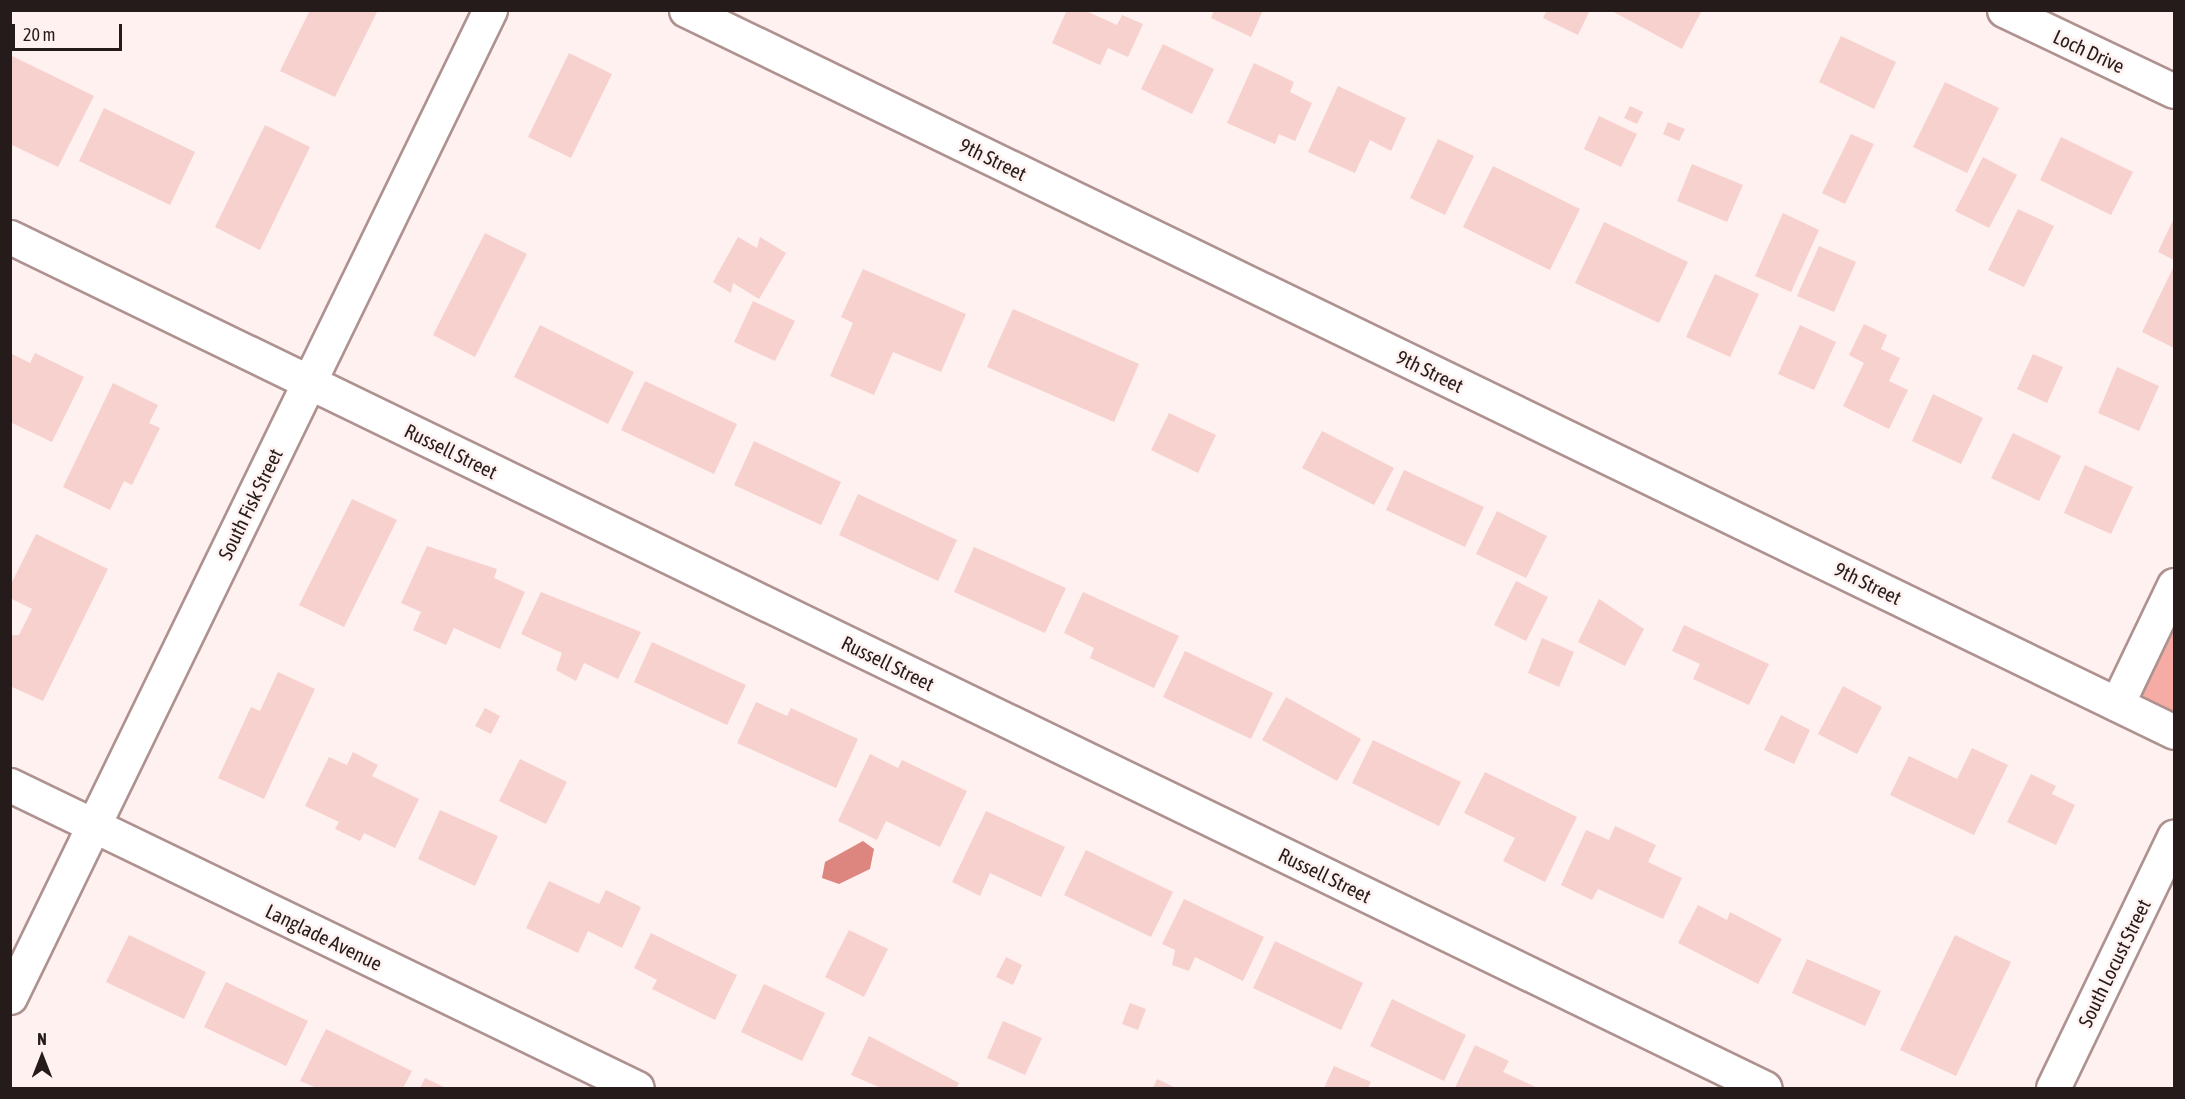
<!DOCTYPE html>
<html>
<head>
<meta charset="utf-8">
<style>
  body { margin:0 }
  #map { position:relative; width:2185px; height:1099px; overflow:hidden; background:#fef1f0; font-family:"Asap Condensed",sans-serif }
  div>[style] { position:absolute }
  .green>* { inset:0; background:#f6aba4 }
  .water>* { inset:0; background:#dc867f }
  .building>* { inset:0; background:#f7d1cd }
  .roads { filter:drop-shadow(2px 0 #ae928f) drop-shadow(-2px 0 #ae928f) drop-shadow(0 2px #ae928f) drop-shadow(0 -2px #ae928f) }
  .minor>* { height:33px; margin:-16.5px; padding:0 16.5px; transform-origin:16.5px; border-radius:16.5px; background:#fff }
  span { translate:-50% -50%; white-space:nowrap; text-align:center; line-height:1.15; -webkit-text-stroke:5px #fef1f0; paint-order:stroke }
  .street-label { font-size:20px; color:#251b1a }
  .frame { position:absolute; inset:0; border:12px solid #251b1a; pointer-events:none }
  .north { position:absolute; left:12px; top:1027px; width:60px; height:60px; -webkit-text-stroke:4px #fef1f0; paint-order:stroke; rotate:0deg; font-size:16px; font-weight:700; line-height:24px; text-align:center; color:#251b1a }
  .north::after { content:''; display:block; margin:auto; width:21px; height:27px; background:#251b1a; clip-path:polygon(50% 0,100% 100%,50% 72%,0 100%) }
  .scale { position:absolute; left:12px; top:24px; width:110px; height:27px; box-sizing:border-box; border:3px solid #251b1a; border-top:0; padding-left:8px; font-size:18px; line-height:21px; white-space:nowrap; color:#251b1a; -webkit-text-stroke:4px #fef1f0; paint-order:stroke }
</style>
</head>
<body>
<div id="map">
  <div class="green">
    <i style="clip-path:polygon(2174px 585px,2174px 732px,2117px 704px)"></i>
  </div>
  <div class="water">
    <i style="clip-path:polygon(863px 841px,874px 849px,870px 869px,839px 884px,822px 878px,825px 862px)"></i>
  </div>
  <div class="building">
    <i style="clip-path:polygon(310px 10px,378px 10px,335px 97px,280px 71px)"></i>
    <i style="clip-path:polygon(1067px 10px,1084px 10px,1117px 25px,1122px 15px,1143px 24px,1128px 57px,1108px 48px,1100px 65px,1052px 43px)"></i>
    <i style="clip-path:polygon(1214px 10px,1263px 10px,1251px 37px,1211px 18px)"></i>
    <i style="clip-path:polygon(1547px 10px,1590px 10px,1578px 35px,1543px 18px)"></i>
    <i style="clip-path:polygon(1610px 10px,1702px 10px,1682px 49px)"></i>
    <i style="clip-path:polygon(1841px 36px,1896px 62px,1874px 109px,1819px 82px)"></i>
    <i style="clip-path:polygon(1163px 44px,1214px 69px,1192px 114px,1141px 89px)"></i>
    <i style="clip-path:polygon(569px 53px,612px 74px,571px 158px,528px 137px)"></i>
    <i style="clip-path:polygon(10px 55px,94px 96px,58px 167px,10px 144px)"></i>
    <i style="clip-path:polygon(1254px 63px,1294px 82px,1290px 92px,1312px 103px,1295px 141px,1279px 134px,1275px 144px,1227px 123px)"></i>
    <i style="clip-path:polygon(1945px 82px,1999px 108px,1967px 173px,1913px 147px)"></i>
    <i style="clip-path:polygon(1338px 86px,1406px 118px,1391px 151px,1370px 140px,1355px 173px,1308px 152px)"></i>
    <i style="clip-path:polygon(1630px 106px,1643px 112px,1637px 124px,1624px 118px)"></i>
    <i style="clip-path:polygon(104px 108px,195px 152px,170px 205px,79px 161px)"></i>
    <i style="clip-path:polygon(1599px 116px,1637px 134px,1621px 167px,1584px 149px)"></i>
    <i style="clip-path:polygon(1668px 122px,1685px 129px,1679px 141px,1663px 134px)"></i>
    <i style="clip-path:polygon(265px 125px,310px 147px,260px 250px,215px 227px)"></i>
    <i style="clip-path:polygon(1851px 134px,1874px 144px,1845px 204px,1822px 193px)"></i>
    <i style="clip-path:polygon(2061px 137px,2133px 172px,2111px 215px,2040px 180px)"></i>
    <i style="clip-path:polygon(1438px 139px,1474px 156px,1445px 215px,1410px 198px)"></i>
    <i style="clip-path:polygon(1983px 157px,2017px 175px,1989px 228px,1955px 211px)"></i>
    <i style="clip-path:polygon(1692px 164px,1743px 185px,1727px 222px,1677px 201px)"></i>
    <i style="clip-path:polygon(1493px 166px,1580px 209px,1550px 270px,1463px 227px)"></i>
    <i style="clip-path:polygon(2018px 209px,2054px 226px,2024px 287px,1988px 270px)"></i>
    <i style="clip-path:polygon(1783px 213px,1819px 230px,1791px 292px,1755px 276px)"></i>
    <i style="clip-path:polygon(2174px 218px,2174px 260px,2158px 252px)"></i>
    <i style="clip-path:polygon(1604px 222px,1688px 262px,1659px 323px,1575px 283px)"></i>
    <i style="clip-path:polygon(485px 233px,527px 254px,475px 357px,433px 335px)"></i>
    <i style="clip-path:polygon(738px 237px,757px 248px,760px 237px,786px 253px,759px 299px,733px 283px,731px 293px,713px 282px)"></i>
    <i style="clip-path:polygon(1819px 246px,1856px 262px,1834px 312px,1797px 296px)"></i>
    <i style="clip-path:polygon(2174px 266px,2174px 348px,2142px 332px)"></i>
    <i style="clip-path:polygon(863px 269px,966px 314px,941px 372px,893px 352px,874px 395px,830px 376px,853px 323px,841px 317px)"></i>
    <i style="clip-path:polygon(1715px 274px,1759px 294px,1730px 357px,1686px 337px)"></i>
    <i style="clip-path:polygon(753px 301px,795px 321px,775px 361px,734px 342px)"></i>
    <i style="clip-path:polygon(1013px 309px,1139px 364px,1114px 422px,987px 367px)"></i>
    <i style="clip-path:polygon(1864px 324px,1887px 335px,1881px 349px,1900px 358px,1889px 381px,1908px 390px,1889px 429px,1843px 406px,1864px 363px,1849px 355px)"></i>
    <i style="clip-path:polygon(540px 325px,634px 372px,608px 424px,514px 377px)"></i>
    <i style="clip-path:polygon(1800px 325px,1836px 342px,1814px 390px,1778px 374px)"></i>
    <i style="clip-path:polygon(10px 353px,30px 363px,35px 353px,84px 377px,52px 442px,10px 422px)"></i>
    <i style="clip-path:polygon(2033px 354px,2063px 367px,2047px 403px,2017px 389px)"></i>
    <i style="clip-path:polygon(2117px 367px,2159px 386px,2139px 431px,2098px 413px)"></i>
    <i style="clip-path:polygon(645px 381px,737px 424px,714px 474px,621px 430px)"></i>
    <i style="clip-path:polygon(113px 383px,158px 405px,149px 423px,160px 428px,132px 485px,124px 481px,110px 510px,63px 487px)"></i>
    <i style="clip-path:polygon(1933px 394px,1983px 418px,1961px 464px,1912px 441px)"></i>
    <i style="clip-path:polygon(1169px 413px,1216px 435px,1198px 473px,1151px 450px)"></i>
    <i style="clip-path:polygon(1322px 431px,1394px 468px,1374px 505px,1302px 468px)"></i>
    <i style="clip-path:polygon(2013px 433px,2061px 456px,2039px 501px,1991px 478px)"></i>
    <i style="clip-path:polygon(754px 441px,841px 482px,821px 525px,734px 485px)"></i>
    <i style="clip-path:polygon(2085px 465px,2133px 487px,2111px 534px,2064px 513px)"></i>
    <i style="clip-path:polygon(1404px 470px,1484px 507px,1465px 547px,1386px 510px)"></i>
    <i style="clip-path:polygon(858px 494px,957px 540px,938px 581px,839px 535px)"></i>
    <i style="clip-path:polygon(352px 499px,397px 520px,344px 627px,299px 605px)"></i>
    <i style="clip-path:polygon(1497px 511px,1547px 536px,1526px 578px,1476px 554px)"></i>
    <i style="clip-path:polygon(36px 534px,108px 569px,43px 701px,10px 686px,10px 635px,19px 635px,32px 609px,10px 598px,10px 586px)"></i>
    <i style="clip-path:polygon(427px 546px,497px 569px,494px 578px,525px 592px,500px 649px,454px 628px,446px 645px,413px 630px,421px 612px,401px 603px)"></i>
    <i style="clip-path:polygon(974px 547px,1066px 588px,1045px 633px,954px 592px)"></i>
    <i style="clip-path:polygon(1516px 581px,1548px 597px,1526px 641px,1494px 625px)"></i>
    <i style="clip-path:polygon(541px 592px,641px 632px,618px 679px,584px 663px,576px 681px,556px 670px,562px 653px,521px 634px)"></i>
    <i style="clip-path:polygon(1083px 592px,1179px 636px,1154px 688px,1090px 658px,1094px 648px,1064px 633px)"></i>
    <i style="clip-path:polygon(1599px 599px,1644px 629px,1625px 666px,1578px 642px)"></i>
    <i style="clip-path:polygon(1684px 625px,1769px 664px,1749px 705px,1693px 679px,1700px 664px,1672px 651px)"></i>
    <i style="clip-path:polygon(1542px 638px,1574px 652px,1559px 687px,1528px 673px)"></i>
    <i style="clip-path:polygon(652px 642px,746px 685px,727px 725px,634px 682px)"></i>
    <i style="clip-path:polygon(1185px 651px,1273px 693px,1251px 739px,1163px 697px)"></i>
    <i style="clip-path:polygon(278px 672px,315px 689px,264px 799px,218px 778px,251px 707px,260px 711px)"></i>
    <i style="clip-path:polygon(1843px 686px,1882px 707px,1857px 754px,1818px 734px)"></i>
    <i style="clip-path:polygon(1286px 697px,1361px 739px,1337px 781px,1262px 740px)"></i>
    <i style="clip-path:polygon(756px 702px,787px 716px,791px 708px,858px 739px,836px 788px,737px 743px)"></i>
    <i style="clip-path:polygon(485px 708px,500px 716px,491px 734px,475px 726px)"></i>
    <i style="clip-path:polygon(1781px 715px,1810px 730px,1794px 764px,1764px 750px)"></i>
    <i style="clip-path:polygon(1373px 740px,1461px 782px,1439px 826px,1352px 783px)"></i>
    <i style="clip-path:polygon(1972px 748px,2008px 765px,1974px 835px,1890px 795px,1909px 756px,1957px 779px)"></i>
    <i style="clip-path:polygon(353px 752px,378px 765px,372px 776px,419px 799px,395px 848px,364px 833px,360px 841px,335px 829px,339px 822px,305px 806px,329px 757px,347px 765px)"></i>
    <i style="clip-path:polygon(870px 754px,898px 768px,902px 760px,967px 791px,940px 847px,886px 821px,877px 840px,838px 821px)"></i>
    <i style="clip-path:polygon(520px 759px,567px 782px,546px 824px,499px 801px)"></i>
    <i style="clip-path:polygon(1485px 772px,1577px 817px,1545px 882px,1503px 861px,1515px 838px,1464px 813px)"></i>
    <i style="clip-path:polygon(2031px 774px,2056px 786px,2052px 794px,2075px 805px,2056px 845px,2007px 822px)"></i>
    <i style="clip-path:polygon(440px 810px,498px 836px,475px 886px,418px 859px)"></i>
    <i style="clip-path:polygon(986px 811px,1065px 847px,1041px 897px,990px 873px,980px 896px,952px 882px)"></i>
    <i style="clip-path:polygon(1615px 826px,1656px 845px,1648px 862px,1682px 878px,1663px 919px,1598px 889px,1592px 900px,1561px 885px,1586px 830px,1609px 840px)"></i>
    <i style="clip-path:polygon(1086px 850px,1173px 892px,1151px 937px,1064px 895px)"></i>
    <i style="clip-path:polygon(549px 881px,599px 904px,606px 890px,641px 907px,622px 948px,588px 931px,578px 953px,526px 928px)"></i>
    <i style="clip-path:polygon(1184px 899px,1264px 937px,1243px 981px,1195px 957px,1189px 971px,1172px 965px,1175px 950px,1162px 944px)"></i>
    <i style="clip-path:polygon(1698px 905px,1727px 920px,1730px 912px,1782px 939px,1758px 984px,1678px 943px)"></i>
    <i style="clip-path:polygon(849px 930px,888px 949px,864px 997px,825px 977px)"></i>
    <i style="clip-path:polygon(651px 933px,737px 975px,715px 1020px,652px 989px,657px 980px,634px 968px)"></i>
    <i style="clip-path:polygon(129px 935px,206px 972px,184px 1019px,106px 982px)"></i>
    <i style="clip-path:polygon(1955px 935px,2011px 962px,1956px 1076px,1900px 1050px)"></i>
    <i style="clip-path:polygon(1275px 941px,1363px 983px,1341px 1030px,1253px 988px)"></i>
    <i style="clip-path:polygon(1006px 957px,1022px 965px,1013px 985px,996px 977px)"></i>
    <i style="clip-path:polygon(1807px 959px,1881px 991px,1865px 1026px,1792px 993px)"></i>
    <i style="clip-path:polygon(226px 982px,308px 1021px,286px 1066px,204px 1027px)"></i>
    <i style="clip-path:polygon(764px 984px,825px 1013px,802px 1061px,741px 1032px)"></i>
    <i style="clip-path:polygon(1392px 999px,1466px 1035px,1444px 1081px,1370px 1046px)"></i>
    <i style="clip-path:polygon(1130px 1003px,1146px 1009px,1138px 1030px,1122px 1024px)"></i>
    <i style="clip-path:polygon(1003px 1021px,1042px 1038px,1025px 1075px,987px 1058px)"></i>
    <i style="clip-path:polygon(326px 1029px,412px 1071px,403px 1088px,317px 1088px,300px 1081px)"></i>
    <i style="clip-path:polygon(869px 1036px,959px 1083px,956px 1088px,881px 1088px,851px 1075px)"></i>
    <i style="clip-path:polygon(1475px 1045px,1509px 1061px,1503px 1072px,1538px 1088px,1455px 1088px)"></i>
    <i style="clip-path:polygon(1334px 1066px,1371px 1082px,1368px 1088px,1324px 1088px)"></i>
    <i style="clip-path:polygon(425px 1078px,446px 1088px,420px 1088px)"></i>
    <i style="clip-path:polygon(1157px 1079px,1176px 1088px,1153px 1088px)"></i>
  </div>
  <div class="roads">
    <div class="minor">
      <i style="left:686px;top:10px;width:1654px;rotate:25.88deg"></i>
      <i style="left:2004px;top:10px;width:188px;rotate:25.5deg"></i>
      <i style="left:10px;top:237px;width:1950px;rotate:25.87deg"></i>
      <i style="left:2117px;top:704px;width:132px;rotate:-64.4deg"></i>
      <i style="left:10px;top:785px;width:696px;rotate:25.79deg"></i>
      <i style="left:10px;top:997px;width:1098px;rotate:-64.07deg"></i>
      <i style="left:2053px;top:1088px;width:279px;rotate:-64.3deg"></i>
    </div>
  </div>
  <div class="street-label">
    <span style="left:2089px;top:51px;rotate:25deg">Loch Drive</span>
    <span style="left:993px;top:159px;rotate:26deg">9th Street</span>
    <span style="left:1430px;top:371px;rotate:26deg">9th Street</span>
    <span style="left:451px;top:451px;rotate:26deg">Russell Street</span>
    <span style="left:250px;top:504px;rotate:-64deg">South Fisk Street</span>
    <span style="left:1868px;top:583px;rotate:26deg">9th Street</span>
    <span style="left:888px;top:663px;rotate:26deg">Russell Street</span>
    <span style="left:1325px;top:875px;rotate:26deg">Russell Street</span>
    <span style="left:324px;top:937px;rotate:26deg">Langlade Avenue</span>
    <span style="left:2114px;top:963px;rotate:-64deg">South Locust Street</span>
  </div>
  <div class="frame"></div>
  <div class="north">N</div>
  <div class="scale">20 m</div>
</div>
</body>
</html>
